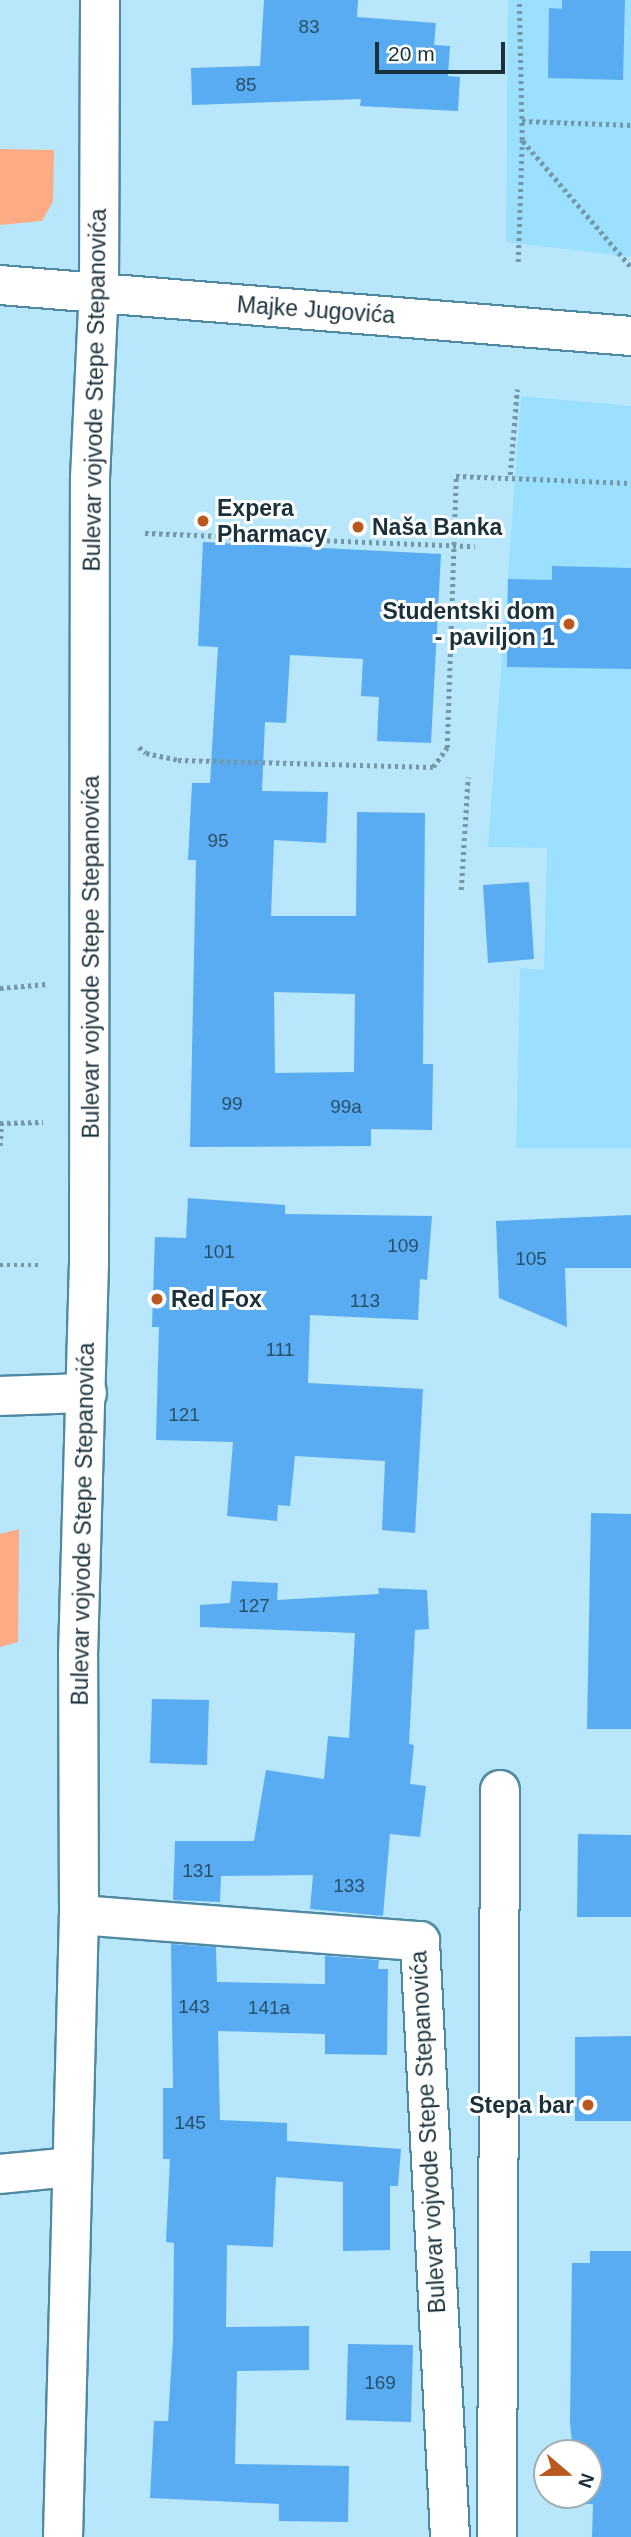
<!DOCTYPE html>
<html>
<head>
<meta charset="utf-8">
<style>
  body { margin:0 }
  #map { position:relative; width:631px; height:2537px; overflow:hidden; background:#b8e7fb; font-family:Helvetica,sans-serif }
  div>[style] { position:absolute }
  .built>* { inset:0; background:#9be0fe }
  .green>* { inset:0; background:#fdab84 }
  .building>* { inset:0; background:#59acf2 }
  .path>* { height:4.5px; margin-top:-2.25px; transform-origin:0; background:repeating-linear-gradient(90deg,#7398a8 0 3.5px,transparent 0 7px) }
  .roads { filter:drop-shadow(2px 0 #508aa2) drop-shadow(-2px 0 #508aa2) drop-shadow(0 2px #508aa2) drop-shadow(0 -2px #508aa2) }
  .minor>* { height:38px; margin:-19px; padding:0 19px; transform-origin:19px; border-radius:19px; background:#fff }
  .dots>* { width:19px; height:19px; translate:-50% -50%; box-sizing:border-box; border:4px solid #fff; border-radius:50% }
  span { translate:-50% -50%; white-space:nowrap; text-align:center; line-height:1.15; -webkit-text-stroke:6px #fff; paint-order:stroke }
  .number-label { font-size:19px; color:#295069 }
  .number-label span { -webkit-text-stroke-width:0 }
  .street-label { font-size:23px; color:#19313b }
  .poi-label { font-size:23px; color:#19313b; font-weight:700 }
  .left { translate:0 -50%; text-align:left }
  .right { translate:-100% -50%; text-align:right }
  .north { position:absolute; left:533px; top:2439px; width:70px; height:70px; box-sizing:border-box; background:#fff; border:2px solid #a3adb1; border-radius:50%; rotate:110deg; font-size:19px; font-weight:700; line-height:28px; text-align:center; color:#19313b }
  .north::after { content:''; display:block; margin:auto; width:24px; height:32px; background:#bb5820; clip-path:polygon(50% 0,100% 100%,50% 72%,0 100%) }
  .scale { position:absolute; left:375px; top:42px; width:130px; height:32px; box-sizing:border-box; border:4px solid #19313b; border-top:0; padding-left:9px; font-size:21px; line-height:24px; white-space:nowrap; color:#19313b; -webkit-text-stroke:5px #fff; paint-order:stroke }
</style>
</head>
<body>
<div id="map">
  <div class="built">
    <i style="clip-path:polygon(508px 0,631px 0,631px 257px,506px 242px)"></i>
    <i style="clip-path:polygon(521px 396px,631px 406px,631px 1148px,516px 1148px,520px 968px,544px 970px,547px 848px,488px 847px)"></i>
  </div>
  <div class="green">
    <i style="clip-path:polygon(0 149px,54px 150px,53px 201px,42px 221px,0 225px)"></i>
    <i style="clip-path:polygon(19px 1529px,18px 1642px,0 1647px,0 1534px)"></i>
  </div>
  <div class="building">
    <i style="clip-path:polygon(264px 0,358px 0,357px 17px,436px 23px,434px 45px,450px 46px,448px 76px,460px 77px,458px 111px,360px 106px,361px 99px,192px 105px,191px 68px,260px 66px)"></i>
    <i style="clip-path:polygon(562px 0,625px 0,623px 80px,548px 78px,549px 8px,562px 9px)"></i>
    <i style="clip-path:polygon(evenodd,203px 542px,441px 554px,431px 743px,377px 741px,379px 697px,361px 696px,363px 659px,290px 655px,286px 723px,265px 722px,262px 791px,328px 792px,326px 843px,274px 840px,271px 916px,356px 916px,357px 812px,425px 813px,423px 1064px,433px 1064px,432px 1130px,371px 1129px,371px 1146px,190px 1147px,196px 860px,188px 860px,192px 783px,210px 783px,218px 647px,198px 646px,203px 542px,274px 992px,355px 994px,354px 1072px,275px 1073px,274px 992px)"></i>
    <i style="clip-path:polygon(552px 566px,631px 568px,631px 669px,507px 667px,508px 579px,552px 580px)"></i>
    <i style="clip-path:polygon(529px 882px,534px 959px,488px 963px,483px 885px)"></i>
    <i style="clip-path:polygon(188px 1198px,285px 1205px,285px 1214px,432px 1216px,427px 1280px,420px 1279px,418px 1320px,310px 1315px,308px 1383px,423px 1389px,415px 1533px,382px 1530px,385px 1461px,295px 1456px,290px 1506px,278px 1505px,277px 1521px,227px 1516px,233px 1442px,156px 1440px,159px 1327px,152px 1327px,155px 1237px,186px 1238px)"></i>
    <i style="clip-path:polygon(631px 1215px,631px 1268px,565px 1268px,567px 1327px,499px 1298px,496px 1221px)"></i>
    <i style="clip-path:polygon(591px 1513px,631px 1514px,631px 1729px,587px 1729px)"></i>
    <i style="clip-path:polygon(232px 1581px,278px 1583px,277px 1600px,379px 1594px,378px 1588px,427px 1590px,429px 1629px,415px 1630px,409px 1744px,414px 1745px,410px 1784px,426px 1786px,420px 1837px,390px 1834px,383px 1916px,310px 1909px,313px 1875px,221px 1876px,220px 1902px,173px 1900px,175px 1841px,254px 1841px,266px 1770px,324px 1779px,328px 1736px,349px 1738px,355px 1633px,200px 1627px,200px 1605px,230px 1603px)"></i>
    <i style="clip-path:polygon(152px 1699px,209px 1700px,207px 1765px,150px 1763px)"></i>
    <i style="clip-path:polygon(578px 1834px,631px 1835px,631px 1917px,577px 1917px)"></i>
    <i style="clip-path:polygon(171px 1944px,216px 1947px,217px 1982px,325px 1984px,325px 1956px,379px 1960px,378px 1969px,388px 1969px,387px 2055px,325px 2054px,325px 2034px,218px 2031px,220px 2120px,287px 2123px,287px 2141px,401px 2149px,398px 2186px,390px 2186px,390px 2250px,343px 2251px,343px 2182px,276px 2177px,273px 2247px,227px 2245px,226px 2327px,309px 2326px,309px 2370px,237px 2371px,235px 2464px,349px 2466px,348px 2522px,279px 2521px,279px 2504px,150px 2498px,154px 2421px,168px 2421px,173px 2340px,174px 2243px,166px 2242px,170px 2159px,163px 2159px,163px 2088px,173px 2088px)"></i>
    <i style="clip-path:polygon(631px 2036px,631px 2121px,575px 2121px,575px 2037px)"></i>
    <i style="clip-path:polygon(590px 2251px,631px 2251px,631px 2537px,592px 2537px,593px 2504px,572px 2504px,572px 2495px,589px 2495px,589px 2453px,573px 2453px,570px 2422px,572px 2263px,590px 2263px)"></i>
    <i style="clip-path:polygon(348px 2344px,413px 2345px,411px 2422px,346px 2420px)"></i>
  </div>
  <div class="path">
    <i style="left:522px;top:121px;width:109px;rotate:2.1deg"></i>
    <i style="left:523px;top:141px;width:166px;rotate:49.4deg"></i>
    <i style="left:518px;top:262px;width:122px;rotate:-88.1deg"></i>
    <i style="left:522px;top:140px;width:140px;rotate:-91.2deg"></i>
    <i style="left:510px;top:475px;width:86px;rotate:-85.3deg"></i>
    <i style="left:145px;top:533px;width:330px;rotate:2.3deg"></i>
    <i style="left:139px;top:747px;width:9px;rotate:41deg"></i>
    <i style="left:146px;top:753px;width:33px;rotate:12deg"></i>
    <i style="left:178px;top:760px;width:255px;rotate:1.6deg"></i>
    <i style="left:433px;top:767px;width:24px;rotate:-54deg"></i>
    <i style="left:447px;top:748px;width:272px;rotate:-88.1deg"></i>
    <i style="left:456px;top:476px;width:175px;rotate:2.3deg"></i>
    <i style="left:461px;top:890px;width:113px;rotate:-86.5deg"></i>
    <i style="left:0;top:988px;width:46px;rotate:-5deg"></i>
    <i style="left:0;top:1123px;width:43px;rotate:-1.3deg"></i>
    <i style="left:0;top:1146px;width:22px;rotate:-87deg"></i>
    <i style="left:0;top:1265px;width:40px"></i>
  </div>
  <div class="roads">
    <div class="minor">
      <i style="left:0;top:285px;width:633px;rotate:4.62deg"></i>
      <i style="left:0;top:1396px;width:87px;rotate:-2deg"></i>
      <i style="left:79px;top:1915px;width:342px;rotate:4.4deg"></i>
      <i style="left:420px;top:1941px;width:597px;rotate:87.12deg"></i>
      <i style="left:0;top:2174px;width:72px;rotate:-5.6deg"></i>
      <i style="left:63px;top:2537px;width:622px;rotate:-88.53deg"></i>
      <i style="left:79px;top:1915px;width:259px;rotate:-90.2deg"></i>
      <i style="left:78px;top:1656px;width:393px;rotate:-88.4deg"></i>
      <i style="left:89px;top:1263px;width:785px;rotate:-89.93deg"></i>
      <i style="left:90px;top:478px;width:188px;rotate:-87.3deg"></i>
      <i style="left:99px;top:290px;width:290px;rotate:-89.8deg"></i>
      <i style="left:497px;top:2537px;width:747px;rotate:-89.77deg"></i>
    </div>
  </div>
  <div class="dots">
    <i style="left:203px;top:521px;background:#bb5820"></i>
    <i style="left:358px;top:527px;background:#bb5820"></i>
    <i style="left:569px;top:624px;background:#bb5820"></i>
    <i style="left:157px;top:1299px;background:#bb5820"></i>
    <i style="left:588px;top:2105px;background:#bb5820"></i>
  </div>
  <div class="number-label">
    <span style="left:309px;top:27px">83</span>
    <span style="left:246px;top:85px">85</span>
    <span style="left:218px;top:841px">95</span>
    <span style="left:232px;top:1104px">99</span>
    <span style="left:346px;top:1107px">99a</span>
    <span style="left:403px;top:1246px">109</span>
    <span style="left:219px;top:1252px">101</span>
    <span style="left:531px;top:1259px">105</span>
    <span style="left:365px;top:1301px">113</span>
    <span style="left:280px;top:1350px">111</span>
    <span style="left:184px;top:1415px">121</span>
    <span style="left:254px;top:1606px">127</span>
    <span style="left:198px;top:1871px">131</span>
    <span style="left:349px;top:1886px">133</span>
    <span style="left:194px;top:2007px">143</span>
    <span style="left:269px;top:2008px">141a</span>
    <span style="left:190px;top:2123px">145</span>
    <span style="left:380px;top:2383px">169</span>
  </div>
  <div class="street-label">
    <span style="left:316px;top:310px;rotate:4deg">Majke Jugovića</span>
    <span style="left:95px;top:390px;rotate:-89deg">Bulevar vojvode Stepe Stepanovića</span>
    <span style="left:91px;top:957px;rotate:-90deg">Bulevar vojvode Stepe Stepanovića</span>
    <span style="left:83px;top:1524px;rotate:-89deg">Bulevar vojvode Stepe Stepanovića</span>
    <span style="left:428px;top:2132px;rotate:-93deg">Bulevar vojvode Stepe Stepanovića</span>
  </div>
  <div class="poi-label">
    <span class="left" style="left:217px;top:521px">Expera<br>Pharmacy</span>
    <span class="left" style="left:372px;top:527px">Naša Banka</span>
    <span class="right" style="left:555px;top:624px">Studentski dom<br>- paviljon 1</span>
    <span class="left" style="left:171px;top:1299px">Red Fox</span>
    <span class="right" style="left:574px;top:2105px">Stepa bar</span>
  </div>
  <div class="north">N</div>
  <div class="scale">20 m</div>
</div>
</body>
</html>
